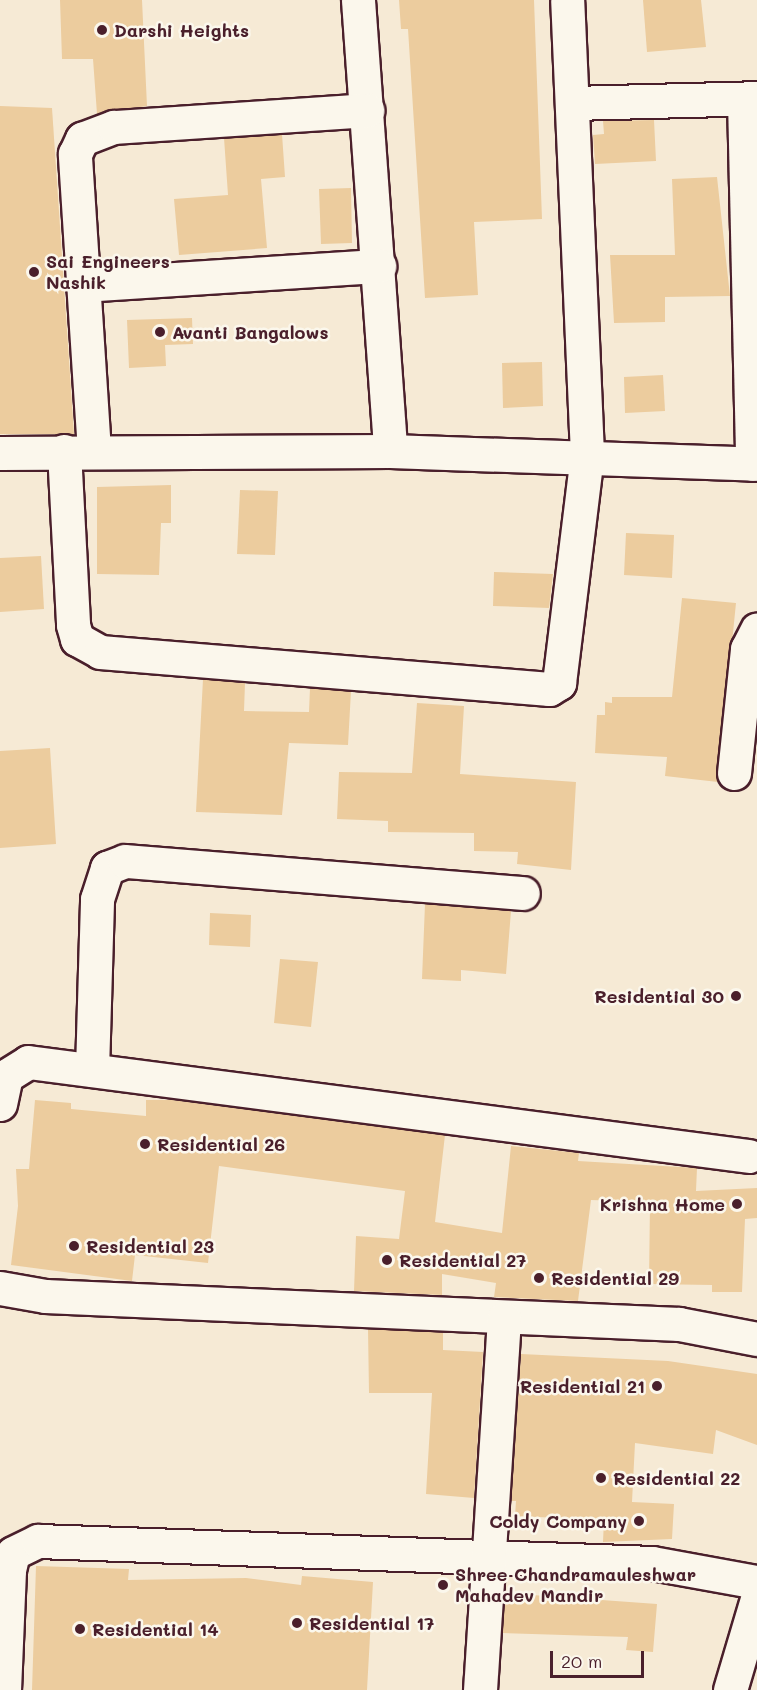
<!DOCTYPE html>
<html>
<head>
<meta charset="utf-8">
<style>
  body { margin:0 }
  #map { position:relative; width:757px; height:1690px; overflow:hidden; background:#f6ead5; font-family:Mali,sans-serif }
  div>[style] { position:absolute }
  .building>* { inset:0; background:#eccc9e }
  .roads { filter:drop-shadow(2px 0 #4a1f2b) drop-shadow(-2px 0 #4a1f2b) drop-shadow(0 2px #4a1f2b) drop-shadow(0 -2px #4a1f2b) }
  .minor>* { height:33px; margin:-16.5px; padding:0 16.5px; transform-origin:16.5px; border-radius:16.5px; background:#fbf7ec }
  .dots>* { width:16px; height:16px; translate:-50% -50%; box-sizing:border-box; border:3px solid #fbf7ec; border-radius:50% }
  span { translate:-50% -50%; white-space:nowrap; text-align:center; line-height:1.15; -webkit-text-stroke:5px #fbf7ec; paint-order:stroke }
  .poi-label { font-size:18px; color:#4a1f2b; font-weight:700 }
  .left { translate:0 -50%; text-align:left }
  .right { translate:-100% -50%; text-align:right }
  .scale { position:absolute; left:550px; top:1651px; width:94px; height:27px; box-sizing:border-box; border:3px solid #4a1f2b; border-top:0; padding-left:8px; font-size:18px; line-height:21px; white-space:nowrap; color:#4a1f2b; -webkit-text-stroke:4px #fbf7ec; paint-order:stroke }
</style>
</head>
<body>
<div id="map">
  <div class="building">
    <i style="clip-path:polygon(60px 0,142px 0,147px 106px,97px 114px,93px 59px,62px 59px)"></i>
    <i style="clip-path:polygon(399px 0,534px 0,542px 219px,474px 222px,478px 295px,425px 298px,408px 29px,401px 29px)"></i>
    <i style="clip-path:polygon(643px 0,701px 0,706px 47px,647px 52px)"></i>
    <i style="clip-path:polygon(0 106px,52px 108px,74px 434px,0 434px)"></i>
    <i style="clip-path:polygon(654px 120px,656px 161px,595px 164px,593px 135px,604px 134px,603px 121px)"></i>
    <i style="clip-path:polygon(282px 134px,285px 177px,261px 179px,267px 248px,179px 255px,174px 199px,228px 195px,224px 138px)"></i>
    <i style="clip-path:polygon(717px 177px,730px 296px,665px 297px,665px 322px,614px 323px,610px 255px,675px 255px,672px 179px)"></i>
    <i style="clip-path:polygon(351px 188px,352px 243px,321px 244px,319px 189px)"></i>
    <i style="clip-path:polygon(192px 318px,193px 344px,165px 345px,166px 366px,129px 368px,127px 320px)"></i>
    <i style="clip-path:polygon(542px 362px,543px 406px,503px 408px,502px 363px)"></i>
    <i style="clip-path:polygon(663px 375px,665px 411px,625px 413px,624px 377px)"></i>
    <i style="clip-path:polygon(171px 485px,171px 523px,161px 523px,159px 575px,97px 574px,97px 487px)"></i>
    <i style="clip-path:polygon(240px 490px,278px 491px,275px 555px,237px 554px)"></i>
    <i style="clip-path:polygon(626px 533px,674px 535px,672px 578px,624px 575px)"></i>
    <i style="clip-path:polygon(41px 556px,44px 609px,0 612px,0 558px)"></i>
    <i style="clip-path:polygon(494px 572px,553px 574px,549px 608px,493px 606px)"></i>
    <i style="clip-path:polygon(682px 598px,736px 603px,718px 782px,665px 776px,667px 757px,595px 753px,597px 715px,605px 715px,605px 702px,612px 703px,612px 697px,672px 697px)"></i>
    <i style="clip-path:polygon(203px 679px,245px 683px,244px 711px,309px 712px,310px 688px,351px 691px,348px 745px,289px 743px,282px 815px,196px 812px)"></i>
    <i style="clip-path:polygon(417px 703px,464px 706px,460px 774px,576px 782px,571px 870px,517px 864px,518px 852px,474px 851px,474px 833px,388px 832px,388px 821px,337px 819px,339px 772px,412px 773px)"></i>
    <i style="clip-path:polygon(50px 748px,56px 844px,0 848px,0 751px)"></i>
    <i style="clip-path:polygon(425px 904px,511px 911px,506px 974px,461px 970px,461px 981px,422px 979px)"></i>
    <i style="clip-path:polygon(210px 913px,251px 915px,250px 947px,209px 945px)"></i>
    <i style="clip-path:polygon(280px 959px,318px 962px,311px 1027px,274px 1023px)"></i>
    <i style="clip-path:polygon(35px 1100px,71px 1103px,71px 1109px,146px 1116px,146px 1100px,173px 1100px,445px 1135px,435px 1222px,502px 1233px,511px 1146px,579px 1153px,578px 1161px,697px 1168px,696px 1191px,757px 1188px,757px 1218px,745px 1219px,742px 1292px,712px 1292px,712px 1285px,649px 1284px,650px 1202px,591px 1200px,578px 1301px,494px 1297px,496px 1283px,442px 1274px,442px 1295px,354px 1291px,356px 1236px,399px 1239px,405px 1191px,219px 1166px,208px 1263px,135px 1255px,132px 1281px,11px 1265px,18px 1206px,16px 1169px,29px 1169px)"></i>
    <i style="clip-path:polygon(368px 1329px,443px 1332px,443px 1350px,483px 1352px,474px 1498px,426px 1494px,432px 1393px,369px 1393px)"></i>
    <i style="clip-path:polygon(521px 1354px,668px 1361px,757px 1374px,757px 1445px,716px 1430px,713px 1454px,635px 1443px,632px 1502px,674px 1504px,672px 1539px,603px 1542px,604px 1520px,515px 1516px,516px 1501px,511px 1501px)"></i>
    <i style="clip-path:polygon(36px 1566px,129px 1569px,128px 1580px,246px 1578px,301px 1585px,302px 1576px,373px 1582px,367px 1690px,32px 1690px)"></i>
    <i style="clip-path:polygon(505px 1593px,657px 1604px,653px 1652px,626px 1650px,628px 1637px,502px 1633px)"></i>
  </div>
  <div class="roads">
    <div class="minor">
      <i style="left:358px;top:0;width:452px;rotate:85.9deg"></i>
      <i style="left:744px;top:99px;width:365px;rotate:88.7deg"></i>
      <i style="left:572px;top:103px;width:185px;rotate:-1.5deg"></i>
      <i style="left:83px;top:285px;width:297px;rotate:-3.7deg"></i>
      <i style="left:64px;top:451px;width:174px;rotate:87deg"></i>
      <i style="left:73px;top:625px;width:15px;rotate:74deg"></i>
      <i style="left:77px;top:639px;width:26px;rotate:29deg"></i>
      <i style="left:100px;top:652px;width:451px;rotate:4.7deg"></i>
      <i style="left:549px;top:689px;width:12px;rotate:-31deg"></i>
      <i style="left:559px;top:683px;width:231px;rotate:-83deg"></i>
      <i style="left:587px;top:454px;width:454px;rotate:-92.5deg"></i>
      <i style="left:94px;top:451px;width:298px;rotate:-93.7deg"></i>
      <i style="left:75px;top:154px;width:17px;rotate:-65deg"></i>
      <i style="left:82px;top:139px;width:34px;rotate:-21deg"></i>
      <i style="left:114px;top:127px;width:254px;rotate:-3.8deg"></i>
      <i style="left:0;top:453px;width:390px;rotate:-0.3deg"></i>
      <i style="left:390px;top:451px;width:367px;rotate:2deg"></i>
      <i style="left:734px;top:773px;width:125px;rotate:-84deg"></i>
      <i style="left:747px;top:649px;width:22px;rotate:-63deg"></i>
      <i style="left:92px;top:1070px;width:171px;rotate:-88.3deg"></i>
      <i style="left:97px;top:899px;width:33px;rotate:-72deg"></i>
      <i style="left:107px;top:868px;width:19px;rotate:-21deg"></i>
      <i style="left:125px;top:861px;width:399px;rotate:4.6deg"></i>
      <i style="left:0;top:1104px;width:29px;rotate:-78deg"></i>
      <i style="left:6px;top:1076px;width:26px;rotate:-32deg"></i>
      <i style="left:28px;top:1062px;width:727px;rotate:7.43deg"></i>
      <i style="left:0;top:1288px;width:46px;rotate:10.1deg"></i>
      <i style="left:45px;top:1296px;width:635px;rotate:2.53deg"></i>
      <i style="left:679px;top:1324px;width:79px;rotate:10.9deg"></i>
      <i style="left:4px;top:1690px;width:120px;rotate:-87.6deg"></i>
      <i style="left:9px;top:1570px;width:17px;rotate:-77deg"></i>
      <i style="left:13px;top:1553px;width:28px;rotate:-26deg"></i>
      <i style="left:38px;top:1541px;width:614px;rotate:2.05deg"></i>
      <i style="left:652px;top:1563px;width:107px;rotate:10.3deg"></i>
      <i style="left:480px;top:1690px;width:372px;rotate:-86.3deg"></i>
      <i style="left:730px;top:1690px;width:95px;rotate:-73.5deg"></i>
    </div>
  </div>
  <div class="dots">
    <i style="left:102px;top:30px;background:#4a1f2b"></i>
    <i style="left:34px;top:272px;background:#4a1f2b"></i>
    <i style="left:160px;top:332px;background:#4a1f2b"></i>
    <i style="left:736px;top:996px;background:#4a1f2b"></i>
    <i style="left:145px;top:1144px;background:#4a1f2b"></i>
    <i style="left:737px;top:1204px;background:#4a1f2b"></i>
    <i style="left:74px;top:1246px;background:#4a1f2b"></i>
    <i style="left:387px;top:1260px;background:#4a1f2b"></i>
    <i style="left:539px;top:1278px;background:#4a1f2b"></i>
    <i style="left:657px;top:1386px;background:#4a1f2b"></i>
    <i style="left:601px;top:1478px;background:#4a1f2b"></i>
    <i style="left:639px;top:1521px;background:#4a1f2b"></i>
    <i style="left:443px;top:1585px;background:#4a1f2b"></i>
    <i style="left:297px;top:1623px;background:#4a1f2b"></i>
    <i style="left:80px;top:1629px;background:#4a1f2b"></i>
  </div>
  <div class="poi-label">
    <span class="left" style="left:114px;top:30px">Darshi Heights</span>
    <span class="left" style="left:46px;top:272px">Sai Engineers<br>Nashik</span>
    <span class="left" style="left:172px;top:332px">Avanti Bangalows</span>
    <span class="right" style="left:724px;top:996px">Residential 30</span>
    <span class="left" style="left:157px;top:1144px">Residential 26</span>
    <span class="right" style="left:725px;top:1204px">Krishna Home</span>
    <span class="left" style="left:86px;top:1246px">Residential 23</span>
    <span class="left" style="left:399px;top:1260px">Residential 27</span>
    <span class="left" style="left:551px;top:1278px">Residential 29</span>
    <span class="right" style="left:645px;top:1386px">Residential 21</span>
    <span class="left" style="left:613px;top:1478px">Residential 22</span>
    <span class="right" style="left:627px;top:1521px">Coldy Company</span>
    <span class="left" style="left:455px;top:1585px">Shree Chandramauleshwar<br>Mahadev Mandir</span>
    <span class="left" style="left:309px;top:1623px">Residential 17</span>
    <span class="left" style="left:92px;top:1629px">Residential 14</span>
  </div>
  <div class="scale">20 m</div>
</div>
</body>
</html>
